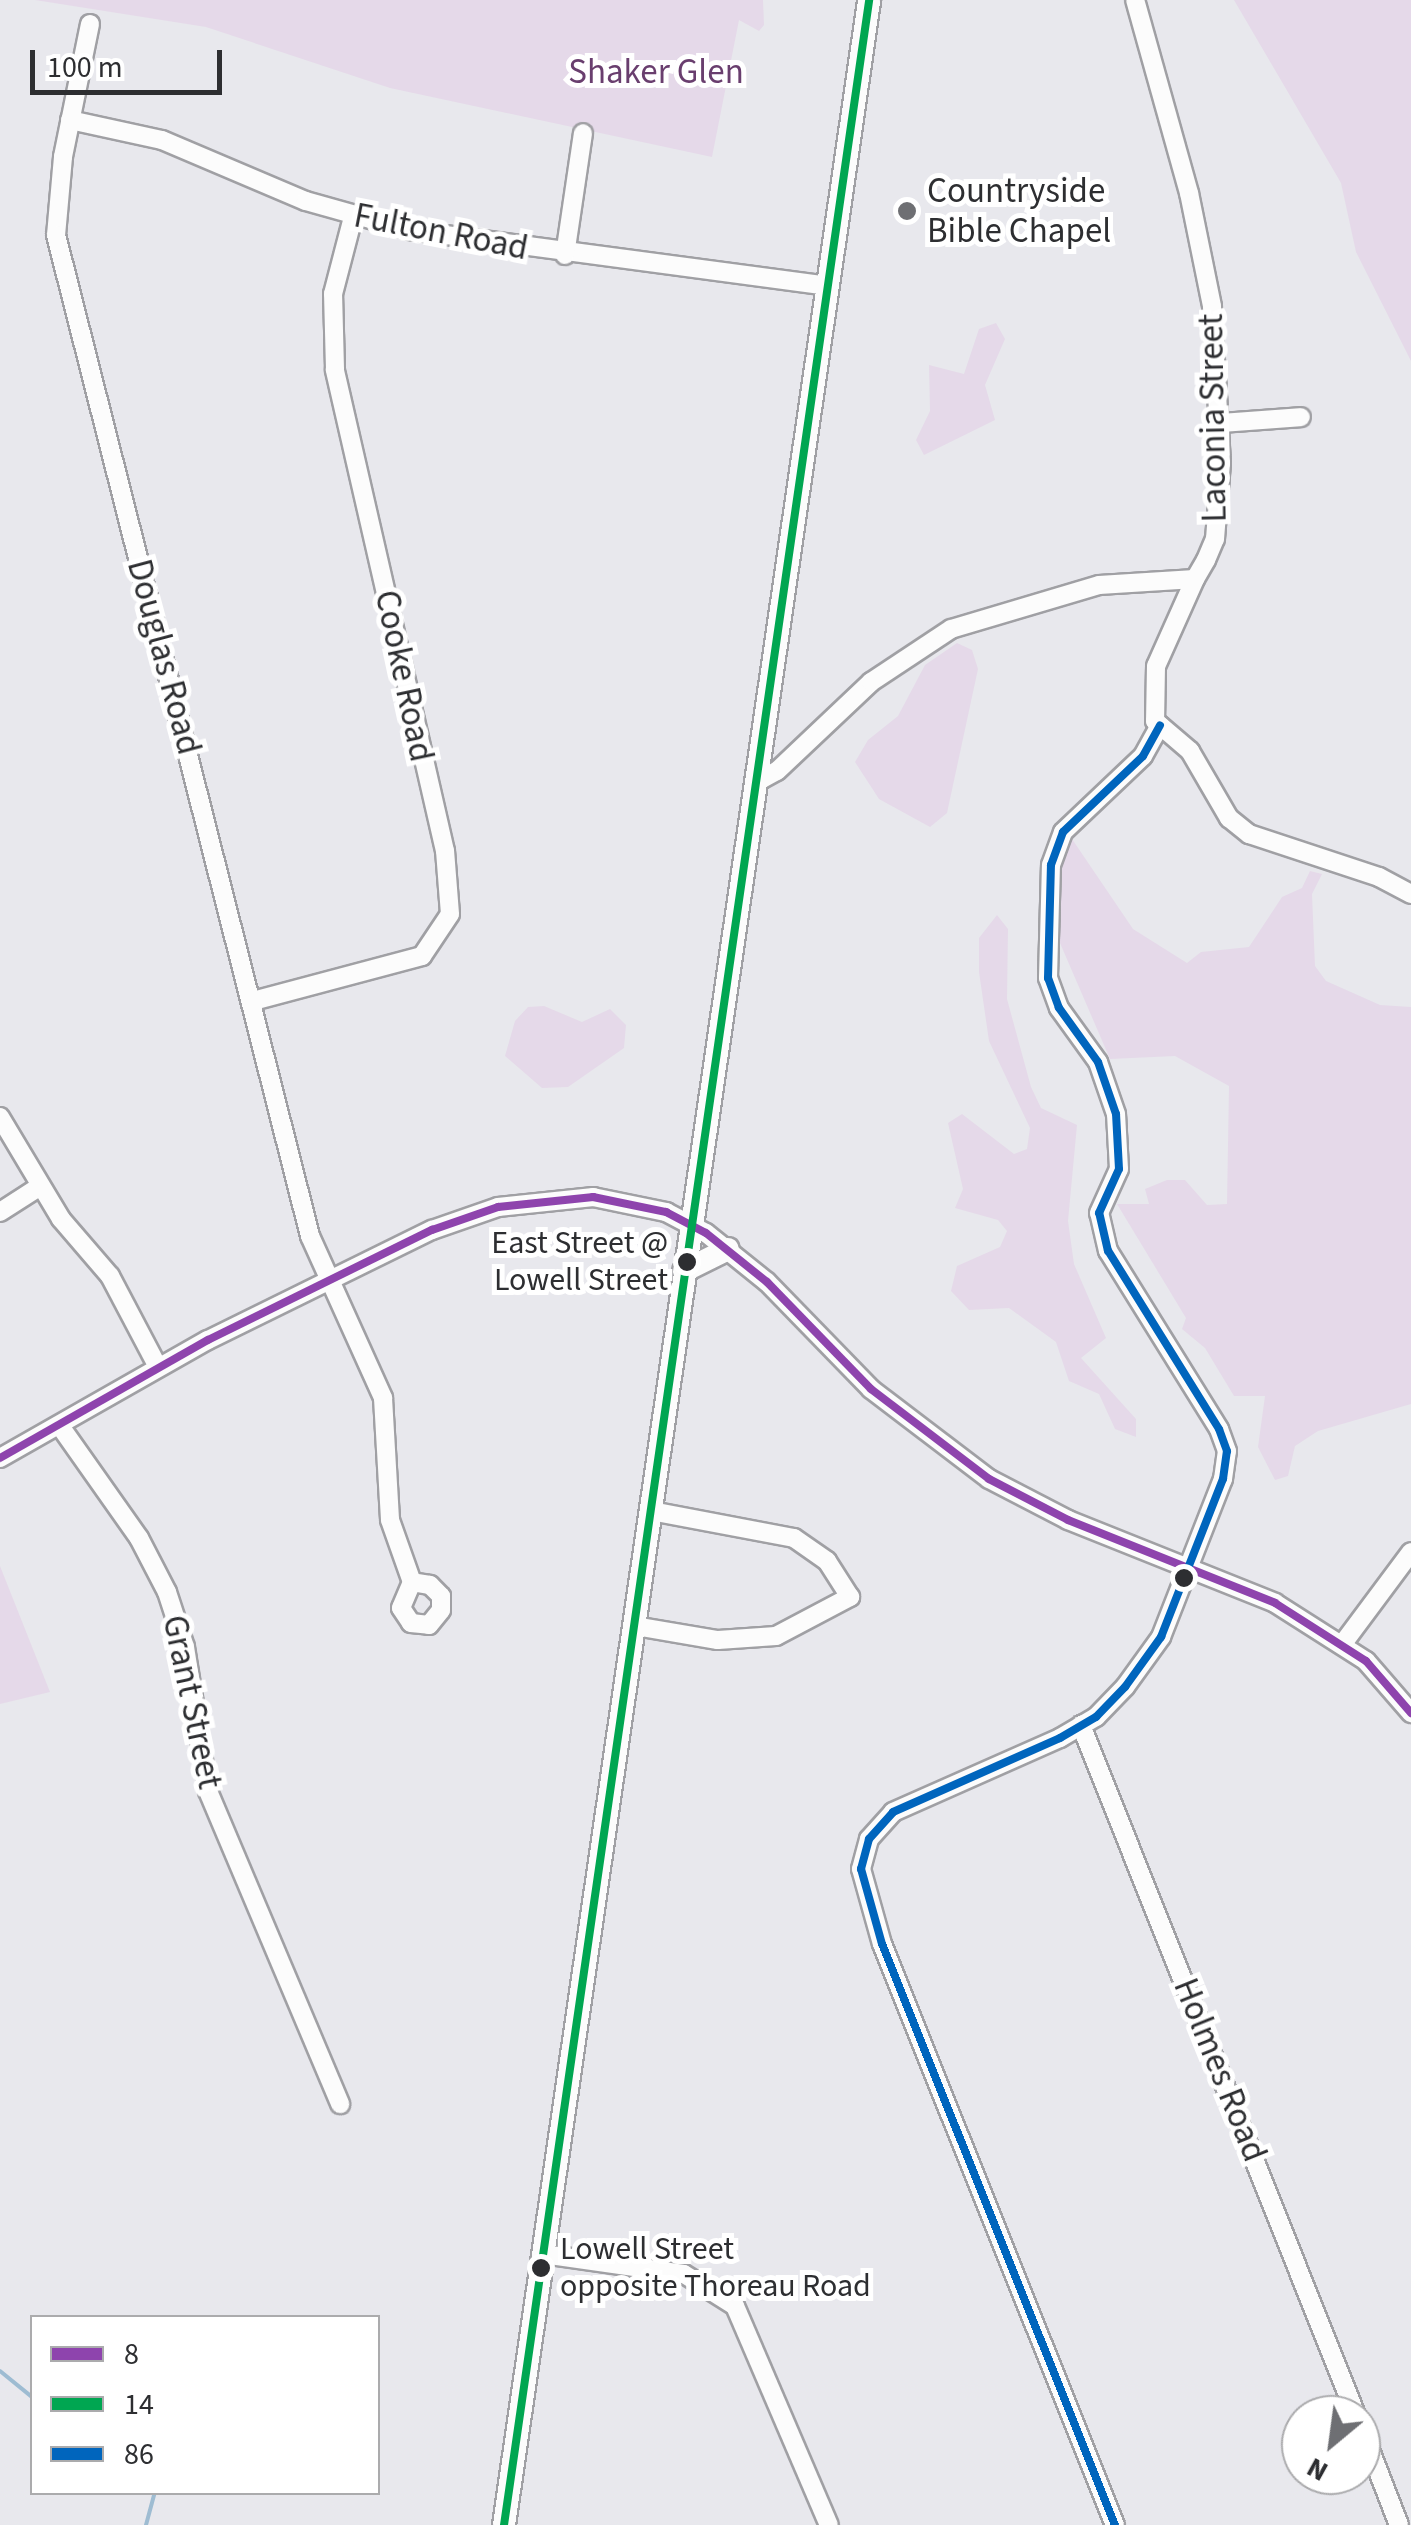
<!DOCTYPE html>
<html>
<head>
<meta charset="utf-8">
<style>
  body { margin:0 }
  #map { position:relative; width:1411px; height:2525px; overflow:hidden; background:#e8e8ed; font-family:"Source Sans 3",sans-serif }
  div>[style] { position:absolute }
  .green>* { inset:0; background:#e5d9e9 }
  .stream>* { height:4px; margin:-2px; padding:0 2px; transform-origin:2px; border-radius:2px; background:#9ebcd2 }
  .roads { filter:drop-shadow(2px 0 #a0a0a4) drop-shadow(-2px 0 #a0a0a4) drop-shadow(0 2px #a0a0a4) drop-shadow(0 -2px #a0a0a4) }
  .minor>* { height:18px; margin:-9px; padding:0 9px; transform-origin:9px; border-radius:9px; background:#fcfcfc }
  .major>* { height:22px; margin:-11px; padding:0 11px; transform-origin:11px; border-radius:11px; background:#fcfcfc }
  .bus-1>* { height:8px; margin:-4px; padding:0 4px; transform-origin:4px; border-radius:4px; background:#8e44ad }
  .bus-2>* { height:8px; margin:-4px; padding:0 4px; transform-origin:4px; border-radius:4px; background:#00a651 }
  .bus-3>* { height:8px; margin:-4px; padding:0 4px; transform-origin:4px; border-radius:4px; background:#0065bd }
  .dots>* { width:28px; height:28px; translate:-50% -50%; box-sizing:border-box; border:5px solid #fff; border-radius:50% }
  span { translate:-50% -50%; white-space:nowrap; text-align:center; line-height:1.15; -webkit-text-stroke:10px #fff; paint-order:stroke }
  .bus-label { font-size:32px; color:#2d2e31 }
  .right { translate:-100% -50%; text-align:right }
  .left { translate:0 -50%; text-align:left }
  .park-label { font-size:35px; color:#693e6e }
  .poi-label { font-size:35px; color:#2d2e31 }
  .street-label { font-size:35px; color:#2d2e31 }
  .legend { position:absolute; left:30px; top:2315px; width:350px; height:180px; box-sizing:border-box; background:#fff; border:2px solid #ababad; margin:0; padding:12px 18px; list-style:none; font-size:30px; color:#2d2e31 }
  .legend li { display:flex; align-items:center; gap:20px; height:50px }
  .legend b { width:50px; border:2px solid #ababad }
  .north { position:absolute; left:1281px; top:2395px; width:100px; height:100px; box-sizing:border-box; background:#fff; border:2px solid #ababad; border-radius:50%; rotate:209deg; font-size:28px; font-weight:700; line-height:40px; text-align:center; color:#2d2e31 }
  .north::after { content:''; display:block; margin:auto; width:35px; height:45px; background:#6e6f73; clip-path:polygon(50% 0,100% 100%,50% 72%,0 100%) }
  .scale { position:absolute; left:30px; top:50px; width:192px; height:45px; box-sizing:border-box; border:5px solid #2d2e31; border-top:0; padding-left:12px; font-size:30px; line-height:35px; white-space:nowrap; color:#2d2e31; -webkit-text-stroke:8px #fff; paint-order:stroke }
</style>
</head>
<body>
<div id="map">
  <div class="green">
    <i style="clip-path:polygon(35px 0,763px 0,764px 25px,759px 31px,739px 20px,712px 157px,390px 88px,206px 27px)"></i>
    <i style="clip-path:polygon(1234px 0,1411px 0,1411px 361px,1356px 252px,1341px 183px)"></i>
    <i style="clip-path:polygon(996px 323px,1005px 339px,985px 385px,995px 420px,924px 455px,916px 440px,930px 411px,929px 365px,964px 374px,979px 329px)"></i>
    <i style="clip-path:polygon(957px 643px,972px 650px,978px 669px,947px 813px,930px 827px,879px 799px,855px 762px,868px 740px,898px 716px,925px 665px)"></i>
    <i style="clip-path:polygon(1072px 839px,1133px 929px,1187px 963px,1201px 952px,1249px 947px,1282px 897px,1302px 888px,1310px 871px,1322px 874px,1312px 894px,1315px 966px,1326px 981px,1380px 1005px,1411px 1007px,1411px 1404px,1318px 1431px,1295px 1446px,1288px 1476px,1275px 1480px,1258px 1447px,1265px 1396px,1234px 1396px,1205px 1348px,1182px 1329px,1186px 1318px,1117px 1204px,1149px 1204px,1145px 1189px,1167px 1180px,1185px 1180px,1207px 1205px,1227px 1204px,1229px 1086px,1175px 1056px,1110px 1059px,1060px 943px,1059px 868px)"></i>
    <i style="clip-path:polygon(997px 915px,1008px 929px,1007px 999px,1031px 1087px,1041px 1108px,1077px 1125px,1068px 1221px,1074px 1264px,1106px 1338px,1081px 1358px,1136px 1419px,1136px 1437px,1115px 1429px,1099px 1394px,1069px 1381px,1056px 1342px,1009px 1308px,969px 1310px,951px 1291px,957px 1266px,1000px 1247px,1007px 1231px,998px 1220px,955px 1208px,963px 1189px,948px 1123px,962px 1114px,1014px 1154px,1027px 1149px,1030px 1128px,989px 1041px,979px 972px,979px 938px)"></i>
    <i style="clip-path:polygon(544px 1006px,582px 1022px,610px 1009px,626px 1025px,624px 1048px,568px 1087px,542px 1088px,505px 1056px,515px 1021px,528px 1007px)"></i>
    <i style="clip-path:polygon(0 1566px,50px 1692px,0 1704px)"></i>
  </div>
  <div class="stream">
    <i style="left:0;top:2371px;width:41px;rotate:39.1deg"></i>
    <i style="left:146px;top:2525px;width:34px;rotate:-75deg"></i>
  </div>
  <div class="roads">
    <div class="minor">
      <i style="left:90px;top:24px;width:136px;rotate:101.5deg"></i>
      <i style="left:63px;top:157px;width:78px;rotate:95.1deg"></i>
      <i style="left:56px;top:235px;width:1033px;rotate:75.76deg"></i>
      <i style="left:310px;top:1236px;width:178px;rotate:65.7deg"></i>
      <i style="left:383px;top:1398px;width:122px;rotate:86.7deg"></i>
      <i style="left:390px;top:1520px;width:66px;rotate:70.5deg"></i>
      <i style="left:412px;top:1582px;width:28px;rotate:113deg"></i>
      <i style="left:401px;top:1608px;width:18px;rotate:56deg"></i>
      <i style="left:411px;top:1623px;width:18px;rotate:6deg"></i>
      <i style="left:429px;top:1625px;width:19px;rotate:-51deg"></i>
      <i style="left:441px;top:1610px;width:14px;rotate:-90deg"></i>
      <i style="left:441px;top:1596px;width:16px;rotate:-135deg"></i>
      <i style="left:430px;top:1585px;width:18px;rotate:-171deg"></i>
      <i style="left:70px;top:120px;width:94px;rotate:12.3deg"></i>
      <i style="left:162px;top:140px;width:156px;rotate:23deg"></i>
      <i style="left:306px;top:201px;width:107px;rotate:15.7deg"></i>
      <i style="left:409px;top:230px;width:422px;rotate:7.6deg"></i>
      <i style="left:565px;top:255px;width:123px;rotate:-81.6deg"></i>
      <i style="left:1220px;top:423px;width:81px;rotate:-4.2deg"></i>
      <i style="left:1195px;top:579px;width:95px;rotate:114.1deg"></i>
      <i style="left:1156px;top:666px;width:55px;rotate:91deg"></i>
      <i style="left:1155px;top:721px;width:46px;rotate:40.6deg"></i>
      <i style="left:1190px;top:751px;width:78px;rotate:59.8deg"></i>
      <i style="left:1229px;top:818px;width:26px;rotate:39deg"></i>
      <i style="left:1249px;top:834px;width:137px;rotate:18.3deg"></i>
      <i style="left:1379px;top:877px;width:36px;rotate:28deg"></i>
      <i style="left:755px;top:783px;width:25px;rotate:-29deg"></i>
      <i style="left:777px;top:771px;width:129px;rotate:-43.4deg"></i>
      <i style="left:871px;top:682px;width:96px;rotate:-33.5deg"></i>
      <i style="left:951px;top:629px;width:154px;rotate:-16.6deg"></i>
      <i style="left:1099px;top:585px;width:96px;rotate:-3.6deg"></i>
      <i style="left:1195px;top:579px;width:22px;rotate:-60deg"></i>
      <i style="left:1206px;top:560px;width:23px;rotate:-67deg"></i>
      <i style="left:1215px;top:539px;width:76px;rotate:-85.5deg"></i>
      <i style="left:1221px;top:463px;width:157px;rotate:-93.3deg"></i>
      <i style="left:1212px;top:306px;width:115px;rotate:-101.5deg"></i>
      <i style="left:1189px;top:193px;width:200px;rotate:-105.6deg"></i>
      <i style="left:253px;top:1001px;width:175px;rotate:-14.9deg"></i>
      <i style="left:422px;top:956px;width:50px;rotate:-56.3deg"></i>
      <i style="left:450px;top:914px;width:63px;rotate:-94.5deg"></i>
      <i style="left:445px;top:851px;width:494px;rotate:-102.9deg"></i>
      <i style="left:335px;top:369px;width:75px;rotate:-91.5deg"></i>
      <i style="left:333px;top:294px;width:80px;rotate:-75.4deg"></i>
      <i style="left:0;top:1117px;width:119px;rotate:59.1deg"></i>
      <i style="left:61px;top:1219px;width:75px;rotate:49.3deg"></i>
      <i style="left:110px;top:1276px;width:103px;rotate:62.2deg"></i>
      <i style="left:0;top:1212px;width:46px;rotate:-32.7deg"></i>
      <i style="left:60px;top:1426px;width:137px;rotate:54.8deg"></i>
      <i style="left:139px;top:1538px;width:61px;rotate:62.6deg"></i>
      <i style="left:167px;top:1592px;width:58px;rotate:71.9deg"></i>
      <i style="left:185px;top:1647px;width:146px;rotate:80.9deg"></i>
      <i style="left:208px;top:1791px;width:340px;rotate:67.1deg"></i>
      <i style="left:0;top:1458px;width:239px;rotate:-29.6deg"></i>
      <i style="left:208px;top:1340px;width:250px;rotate:-26.2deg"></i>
      <i style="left:432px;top:1230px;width:70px;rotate:-19.2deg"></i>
      <i style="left:498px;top:1207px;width:96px;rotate:-6deg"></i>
      <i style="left:593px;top:1197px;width:75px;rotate:11.6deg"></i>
      <i style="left:666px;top:1212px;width:45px;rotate:27.7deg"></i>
      <i style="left:706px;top:1233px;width:78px;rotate:38.8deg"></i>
      <i style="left:767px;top:1282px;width:149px;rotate:45.8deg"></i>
      <i style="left:871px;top:1389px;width:148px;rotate:37.3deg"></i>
      <i style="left:989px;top:1479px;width:89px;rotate:27.4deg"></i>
      <i style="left:1068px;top:1520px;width:223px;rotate:21.8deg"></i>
      <i style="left:1275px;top:1603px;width:108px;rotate:32.5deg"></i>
      <i style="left:1366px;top:1661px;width:69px;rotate:49.1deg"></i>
      <i style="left:635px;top:1626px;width:84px;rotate:9.6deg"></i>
      <i style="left:718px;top:1640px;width:58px;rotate:-3.9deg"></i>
      <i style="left:776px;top:1636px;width:84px;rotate:-27.8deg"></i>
      <i style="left:850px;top:1597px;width:43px;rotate:-122.6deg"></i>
      <i style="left:827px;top:1561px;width:40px;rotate:-145.1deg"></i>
      <i style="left:794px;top:1538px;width:146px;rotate:-169.3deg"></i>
      <i style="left:1344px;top:1642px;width:112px;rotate:-53.3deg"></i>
      <i style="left:1081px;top:1725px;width:743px;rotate:68.27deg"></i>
      <i style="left:543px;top:2254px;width:142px;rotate:8.1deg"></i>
      <i style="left:684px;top:2274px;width:60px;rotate:32.1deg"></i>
      <i style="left:735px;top:2306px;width:238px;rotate:66.8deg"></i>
      <i style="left:1361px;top:2427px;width:105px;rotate:68.8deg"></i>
      <i style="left:1115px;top:2525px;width:626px;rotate:-111.85deg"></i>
      <i style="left:882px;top:1944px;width:78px;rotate:-105.6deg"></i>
      <i style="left:861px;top:1869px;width:31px;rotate:-75deg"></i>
      <i style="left:869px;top:1839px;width:36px;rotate:-48deg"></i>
      <i style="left:893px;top:1812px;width:183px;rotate:-23.9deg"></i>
      <i style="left:1060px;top:1738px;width:42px;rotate:-30.3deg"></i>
      <i style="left:1096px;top:1717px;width:42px;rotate:-46deg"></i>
      <i style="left:1125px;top:1687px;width:62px;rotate:-54.2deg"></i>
      <i style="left:1161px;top:1637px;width:170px;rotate:-68.6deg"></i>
      <i style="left:1223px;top:1479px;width:28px;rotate:-82deg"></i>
      <i style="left:1227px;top:1451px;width:23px;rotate:-110deg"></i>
      <i style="left:1219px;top:1429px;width:210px;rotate:-121.9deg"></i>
      <i style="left:1108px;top:1251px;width:39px;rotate:-103deg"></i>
      <i style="left:1099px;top:1213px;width:48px;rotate:-65.6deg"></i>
      <i style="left:1119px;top:1169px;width:55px;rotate:-93.1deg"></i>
      <i style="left:1116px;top:1114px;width:55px;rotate:-109.1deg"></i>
      <i style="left:1098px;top:1062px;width:67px;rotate:-125.8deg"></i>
      <i style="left:1059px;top:1008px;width:32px;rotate:-110deg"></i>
      <i style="left:1048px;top:978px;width:113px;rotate:-88.5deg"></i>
      <i style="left:1051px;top:865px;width:35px;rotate:-70deg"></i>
      <i style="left:1063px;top:832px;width:110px;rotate:-43.5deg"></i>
      <i style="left:1143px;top:756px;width:35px;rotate:-61deg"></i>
    </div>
    <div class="major">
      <i style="left:684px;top:1271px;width:49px;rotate:-26.6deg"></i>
      <i style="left:504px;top:2525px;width:2551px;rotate:-81.77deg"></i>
    </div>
  </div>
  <div class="bus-1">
    <i style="left:0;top:1458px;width:239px;rotate:-29.6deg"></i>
    <i style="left:208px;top:1340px;width:250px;rotate:-26.2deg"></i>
    <i style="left:432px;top:1230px;width:70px;rotate:-19.2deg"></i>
    <i style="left:498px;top:1207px;width:96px;rotate:-6deg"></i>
    <i style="left:593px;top:1197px;width:75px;rotate:11.6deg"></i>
    <i style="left:666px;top:1212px;width:45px;rotate:27.7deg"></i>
    <i style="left:706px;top:1233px;width:78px;rotate:38.8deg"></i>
    <i style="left:767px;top:1282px;width:149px;rotate:45.8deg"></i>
    <i style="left:871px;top:1389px;width:148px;rotate:37.3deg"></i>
    <i style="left:989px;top:1479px;width:89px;rotate:27.4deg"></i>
    <i style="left:1068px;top:1520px;width:223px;rotate:21.8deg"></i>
    <i style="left:1275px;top:1603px;width:108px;rotate:32.5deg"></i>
    <i style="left:1366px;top:1661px;width:69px;rotate:49.1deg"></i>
  </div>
  <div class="bus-2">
    <i style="left:504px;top:2525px;width:2551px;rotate:-81.77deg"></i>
  </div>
  <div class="bus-3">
    <i style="left:1115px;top:2525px;width:626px;rotate:-111.85deg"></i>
    <i style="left:882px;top:1944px;width:78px;rotate:-105.6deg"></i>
    <i style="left:861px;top:1869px;width:31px;rotate:-75deg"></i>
    <i style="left:869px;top:1839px;width:36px;rotate:-48deg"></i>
    <i style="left:893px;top:1812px;width:183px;rotate:-23.9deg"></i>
    <i style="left:1060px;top:1738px;width:42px;rotate:-30.3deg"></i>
    <i style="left:1096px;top:1717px;width:42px;rotate:-46deg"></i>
    <i style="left:1125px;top:1687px;width:62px;rotate:-54.2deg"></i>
    <i style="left:1161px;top:1637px;width:170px;rotate:-68.6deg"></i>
    <i style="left:1223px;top:1479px;width:28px;rotate:-82deg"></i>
    <i style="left:1227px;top:1451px;width:23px;rotate:-110deg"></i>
    <i style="left:1219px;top:1429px;width:210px;rotate:-121.9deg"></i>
    <i style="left:1108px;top:1251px;width:39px;rotate:-103deg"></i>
    <i style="left:1099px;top:1213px;width:48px;rotate:-65.6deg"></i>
    <i style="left:1119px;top:1169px;width:55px;rotate:-93.1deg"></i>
    <i style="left:1116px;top:1114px;width:55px;rotate:-109.1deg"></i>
    <i style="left:1098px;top:1062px;width:67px;rotate:-125.8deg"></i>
    <i style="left:1059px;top:1008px;width:32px;rotate:-110deg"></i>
    <i style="left:1048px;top:978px;width:113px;rotate:-88.5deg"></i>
    <i style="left:1051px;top:865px;width:35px;rotate:-70deg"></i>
    <i style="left:1063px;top:832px;width:110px;rotate:-43.5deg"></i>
    <i style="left:1143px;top:756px;width:35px;rotate:-61deg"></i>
  </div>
  <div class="dots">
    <i style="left:907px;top:211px;background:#6e6f73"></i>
    <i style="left:687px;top:1262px;background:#2d2e31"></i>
    <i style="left:1184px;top:1578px;background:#2d2e31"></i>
    <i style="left:541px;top:2268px;background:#2d2e31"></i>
  </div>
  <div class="bus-label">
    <span class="right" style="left:668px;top:1262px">East Street @<br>Lowell Street</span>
    <span class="left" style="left:560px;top:2268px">Lowell Street<br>opposite Thoreau Road</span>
  </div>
  <div class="park-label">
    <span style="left:656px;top:72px">Shaker Glen</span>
  </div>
  <div class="poi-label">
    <span class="left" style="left:927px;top:211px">Countryside<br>Bible Chapel</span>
  </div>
  <div class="street-label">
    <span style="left:441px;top:232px;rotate:11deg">Fulton Road</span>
    <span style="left:1213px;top:418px;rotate:-91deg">Laconia Street</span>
    <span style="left:164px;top:657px;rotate:75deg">Douglas Road</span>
    <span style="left:404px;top:676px;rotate:78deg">Cooke Road</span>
    <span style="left:192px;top:1702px;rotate:78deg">Grant Street</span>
    <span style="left:1220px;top:2070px;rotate:68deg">Holmes Road</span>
  </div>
  <ul class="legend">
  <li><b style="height:12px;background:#8e44ad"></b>8</li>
  <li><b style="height:12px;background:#00a651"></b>14</li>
  <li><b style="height:12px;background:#0065bd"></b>86</li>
  </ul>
  <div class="north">N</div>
  <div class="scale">100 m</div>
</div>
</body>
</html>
